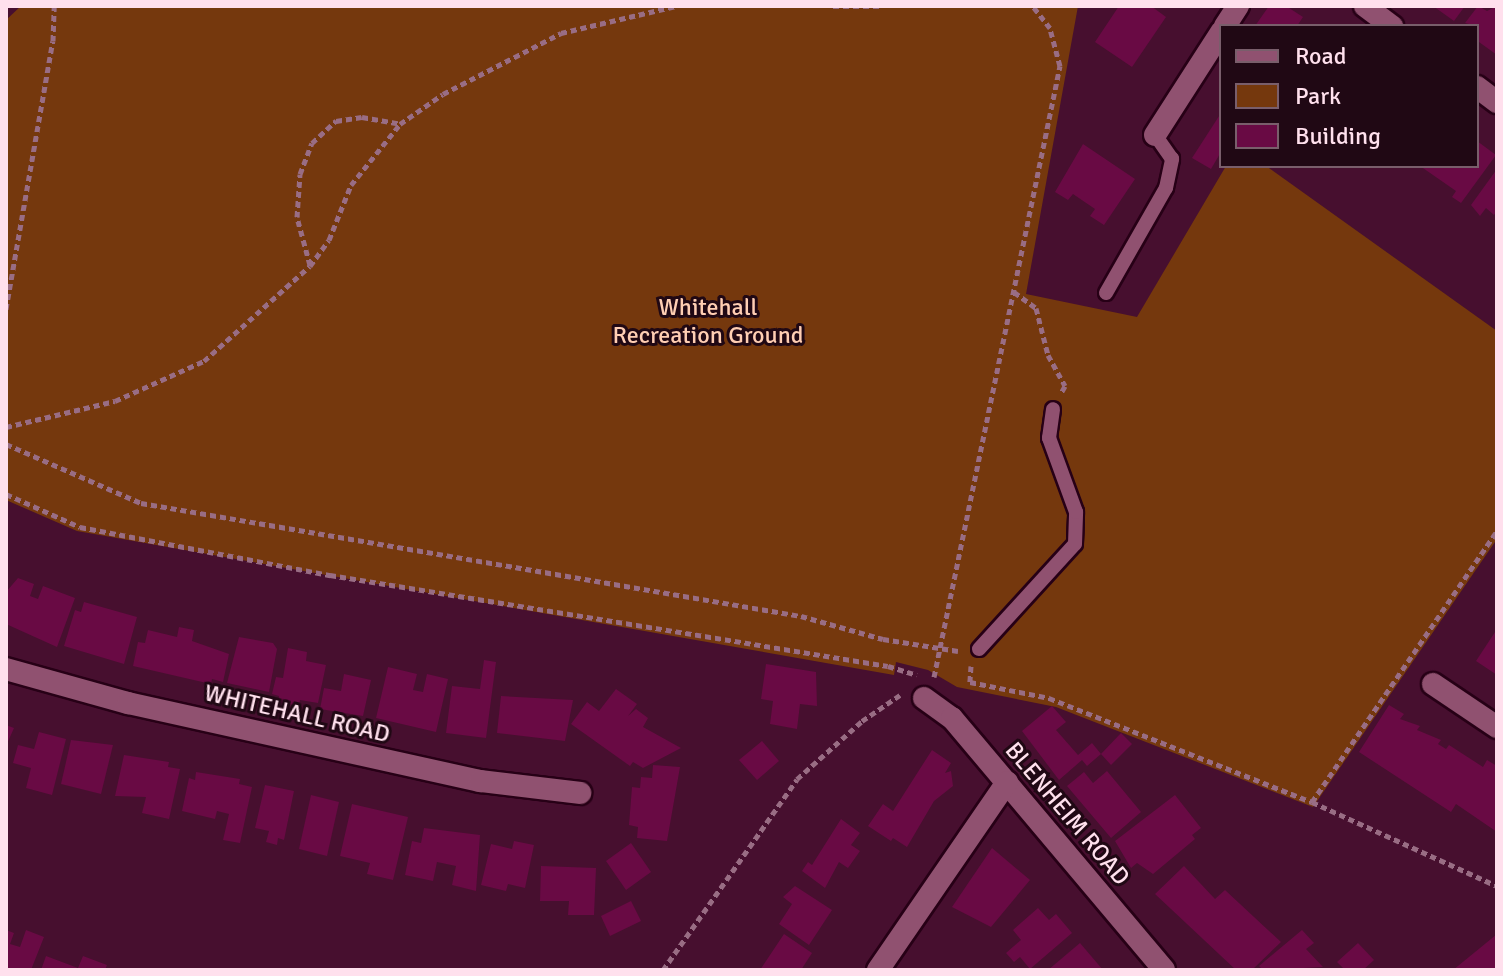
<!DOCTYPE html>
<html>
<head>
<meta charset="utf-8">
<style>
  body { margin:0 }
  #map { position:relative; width:1503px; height:976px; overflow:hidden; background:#470f2f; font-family:Signika,sans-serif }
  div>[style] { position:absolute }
  .green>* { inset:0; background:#75380d }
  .building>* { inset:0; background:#690a44 }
  .path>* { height:5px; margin-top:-2.5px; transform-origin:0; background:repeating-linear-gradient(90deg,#996d84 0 6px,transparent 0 10px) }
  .roads { filter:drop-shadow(2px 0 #270016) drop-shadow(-2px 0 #270016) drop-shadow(0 2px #270016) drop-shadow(0 -2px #270016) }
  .service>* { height:14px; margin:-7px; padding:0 7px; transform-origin:7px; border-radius:7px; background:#905170 }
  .minor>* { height:22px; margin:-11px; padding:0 11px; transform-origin:11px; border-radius:11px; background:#905170 }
  .tertiary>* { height:22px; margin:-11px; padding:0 11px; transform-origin:11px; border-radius:11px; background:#905170 }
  span { translate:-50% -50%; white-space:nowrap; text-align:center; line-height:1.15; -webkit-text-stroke:6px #200814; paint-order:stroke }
  .park-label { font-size:24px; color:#ffceb3 }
  .street-label { font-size:24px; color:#ffe0ed }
  .frame { position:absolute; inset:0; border:8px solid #ffe0ed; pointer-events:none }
  .legend { position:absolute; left:1219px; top:24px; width:260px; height:144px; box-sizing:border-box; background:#200814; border:2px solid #795e6b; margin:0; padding:10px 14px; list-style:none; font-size:24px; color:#ffe0ed }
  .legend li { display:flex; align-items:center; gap:16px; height:40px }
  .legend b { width:40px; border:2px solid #795e6b }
</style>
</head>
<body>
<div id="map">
  <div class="green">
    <i style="clip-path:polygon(21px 6px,1078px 6px,1026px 294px,1137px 317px,1226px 166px,1266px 166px,1497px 331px,1497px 539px,1313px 807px,1056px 707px,957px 687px,928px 670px,896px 662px,894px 675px,77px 531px,6px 500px,6px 20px)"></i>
  </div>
  <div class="building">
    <i style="clip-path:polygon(1119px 6px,1151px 6px,1166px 17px,1132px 67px,1095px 42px)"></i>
    <i style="clip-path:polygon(1269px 6px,1286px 6px,1303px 17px,1297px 26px,1255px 26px)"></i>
    <i style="clip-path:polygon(1433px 6px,1465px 6px,1454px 21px)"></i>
    <i style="clip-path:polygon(1478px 6px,1487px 11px,1497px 6px,1497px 55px,1479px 42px,1477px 26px,1465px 23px)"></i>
    <i style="clip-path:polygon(1221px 113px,1221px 152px,1211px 169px,1192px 158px)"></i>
    <i style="clip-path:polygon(1477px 141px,1496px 155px,1461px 203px,1452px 197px,1456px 191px,1420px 166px,1477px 166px)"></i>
    <i style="clip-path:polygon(1083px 144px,1135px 179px,1104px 225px,1090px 216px,1095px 209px,1073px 194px,1068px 200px,1055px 192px)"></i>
    <i style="clip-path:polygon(1497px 169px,1497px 211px,1494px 215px,1486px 208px,1480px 216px,1471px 205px)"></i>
    <i style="clip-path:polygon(18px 578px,34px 584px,30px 596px,38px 599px,43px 586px,75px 598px,57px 647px,6px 624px,6px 592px)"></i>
    <i style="clip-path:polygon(84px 602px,137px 617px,124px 664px,64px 646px,75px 610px,81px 612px)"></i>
    <i style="clip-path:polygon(179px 627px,194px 630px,192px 641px,229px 654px,223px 682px,212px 679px,211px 684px,133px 666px,138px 642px,145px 643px,148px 630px,177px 637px)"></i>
    <i style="clip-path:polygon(1497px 629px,1497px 675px,1476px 661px)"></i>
    <i style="clip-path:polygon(239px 637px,273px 643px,277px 649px,269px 692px,227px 683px)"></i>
    <i style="clip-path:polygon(288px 648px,307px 652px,306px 661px,326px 665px,318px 703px,300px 700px,299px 706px,278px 702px,279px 696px,272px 694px,276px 677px,283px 678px)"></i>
    <i style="clip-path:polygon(484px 660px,496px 662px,486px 738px,446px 733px,452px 686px,480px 689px)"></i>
    <i style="clip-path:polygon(766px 664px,816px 672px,817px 706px,800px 704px,797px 729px,770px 724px,773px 701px,761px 699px)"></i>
    <i style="clip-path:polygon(388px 667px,417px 674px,413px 690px,423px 692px,427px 674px,448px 679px,436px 732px,376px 718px)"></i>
    <i style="clip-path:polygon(344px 674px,371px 680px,363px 716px,320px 709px,324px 688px,341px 691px)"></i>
    <i style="clip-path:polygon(616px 689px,637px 704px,628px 716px,636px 709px,648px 718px,643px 727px,681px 748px,643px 768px,633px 762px,630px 766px,571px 724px,587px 702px,599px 711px)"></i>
    <i style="clip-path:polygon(501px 696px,573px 700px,565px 741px,497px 733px)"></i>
    <i style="clip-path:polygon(1389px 705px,1404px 714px,1400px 719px,1420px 726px,1417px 730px,1441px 740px,1438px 744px,1446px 749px,1449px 745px,1483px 767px,1487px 760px,1497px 766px,1497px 832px,1456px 804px,1451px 812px,1359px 752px)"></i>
    <i style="clip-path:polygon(1052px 706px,1066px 722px,1056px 730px,1078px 755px,1092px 743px,1101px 754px,1087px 766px,1082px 760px,1059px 780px,1022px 731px)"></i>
    <i style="clip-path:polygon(6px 725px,14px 728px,6px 746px)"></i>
    <i style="clip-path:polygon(39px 732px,66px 739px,52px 795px,26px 788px,31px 768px,13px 763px,18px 745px,34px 749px)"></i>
    <i style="clip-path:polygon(1121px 733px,1132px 744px,1111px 765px,1101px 754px)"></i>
    <i style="clip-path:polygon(71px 740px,113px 745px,101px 794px,61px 784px)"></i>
    <i style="clip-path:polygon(762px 741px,779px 761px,757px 780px,739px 760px)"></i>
    <i style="clip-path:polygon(932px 750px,951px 763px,945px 773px,951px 771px,953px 786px,934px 801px,907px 847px,893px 838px,891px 841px,868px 826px,883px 804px,893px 811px)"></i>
    <i style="clip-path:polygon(124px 755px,169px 762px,168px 767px,180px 769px,169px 819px,142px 813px,146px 797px,115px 796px)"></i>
    <i style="clip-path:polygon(653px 765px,680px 767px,667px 841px,637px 838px,638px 827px,629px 825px,632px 787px,640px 788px,641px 777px,652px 778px)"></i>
    <i style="clip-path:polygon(1107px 771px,1141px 812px,1111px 838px,1067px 786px,1084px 772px,1093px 783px)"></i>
    <i style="clip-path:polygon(196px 772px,240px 779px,239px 784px,252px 787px,240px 843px,223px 840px,229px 814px,217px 811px,215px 819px,182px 811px,189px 778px,195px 780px)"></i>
    <i style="clip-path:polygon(265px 785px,294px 791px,284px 840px,278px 838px,277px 845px,266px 842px,269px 831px,255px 828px)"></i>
    <i style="clip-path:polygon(311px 795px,339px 802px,327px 856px,299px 849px)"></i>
    <i style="clip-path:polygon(1175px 795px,1201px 828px,1192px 835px,1195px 839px,1153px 874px,1137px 863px,1131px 868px,1115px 841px)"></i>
    <i style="clip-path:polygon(352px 804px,408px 817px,393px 880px,367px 874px,370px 863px,340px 856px)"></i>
    <i style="clip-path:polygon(841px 819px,860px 833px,851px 845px,860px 851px,848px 868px,839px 862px,825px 888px,802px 871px,808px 862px,812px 865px)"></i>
    <i style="clip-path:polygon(424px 828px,480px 835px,476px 891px,452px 885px,456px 866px,437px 862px,433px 881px,405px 875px,412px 841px,421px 843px)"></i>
    <i style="clip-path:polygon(514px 841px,534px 845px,525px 888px,508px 884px,506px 891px,481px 885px,491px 844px,512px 849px)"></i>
    <i style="clip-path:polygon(631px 843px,651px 872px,626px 890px,606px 861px)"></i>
    <i style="clip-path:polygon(992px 848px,1030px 880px,991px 927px,952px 907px)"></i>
    <i style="clip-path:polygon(541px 866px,596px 868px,594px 915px,568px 915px,569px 901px,540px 901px)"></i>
    <i style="clip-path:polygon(1184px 866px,1215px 899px,1225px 890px,1281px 942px,1252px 970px,1236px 970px,1155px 894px)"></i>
    <i style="clip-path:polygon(795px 886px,832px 910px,809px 945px,779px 924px,792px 904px,783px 897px)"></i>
    <i style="clip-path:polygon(631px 901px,641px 921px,610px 936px,601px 916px)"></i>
    <i style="clip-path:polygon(1038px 908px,1049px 920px,1056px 914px,1072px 933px,1030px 969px,1020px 957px,1014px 962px,1006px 953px,1021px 940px,1013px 930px)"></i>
    <i style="clip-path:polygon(6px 930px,14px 933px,10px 944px,20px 947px,26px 930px,44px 937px,31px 970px,6px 970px)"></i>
    <i style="clip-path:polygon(1302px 930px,1314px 943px,1306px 949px,1323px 967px,1263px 970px,1259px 966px)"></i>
    <i style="clip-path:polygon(784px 934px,812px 953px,801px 970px,760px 970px)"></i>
    <i style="clip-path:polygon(1497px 934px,1497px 970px,1453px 970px,1480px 948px)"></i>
    <i style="clip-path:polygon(1080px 943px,1103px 970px,1048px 970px)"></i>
    <i style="clip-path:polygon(1358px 943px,1374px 960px,1363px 970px,1345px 970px,1337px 962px)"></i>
    <i style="clip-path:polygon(46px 956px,78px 968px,83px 956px,107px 965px,105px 970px,41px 970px)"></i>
  </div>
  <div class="path">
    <i style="left:833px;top:6px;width:49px"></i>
    <i style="left:310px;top:265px;width:50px;rotate:-105.2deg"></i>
    <i style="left:297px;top:217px;width:43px;rotate:-86deg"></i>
    <i style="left:300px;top:174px;width:33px;rotate:-69deg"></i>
    <i style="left:312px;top:143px;width:33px;rotate:-43deg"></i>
    <i style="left:336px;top:121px;width:26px;rotate:-9deg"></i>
    <i style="left:362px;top:117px;width:39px;rotate:10deg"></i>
    <i style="left:1014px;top:292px;width:27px;rotate:36deg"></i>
    <i style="left:1036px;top:308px;width:49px;rotate:75.7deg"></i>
    <i style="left:1048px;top:355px;width:35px;rotate:61deg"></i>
    <i style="left:1065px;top:386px;width:8px;rotate:120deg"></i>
    <i style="left:6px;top:309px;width:272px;rotate:-80.1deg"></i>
    <i style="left:53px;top:41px;width:35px;rotate:-88deg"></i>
    <i style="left:6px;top:427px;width:112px;rotate:-13.4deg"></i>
    <i style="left:115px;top:401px;width:98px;rotate:-24.2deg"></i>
    <i style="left:204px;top:361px;width:142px;rotate:-41.9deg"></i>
    <i style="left:310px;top:266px;width:32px;rotate:-54deg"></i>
    <i style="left:329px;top:240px;width:59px;rotate:-68.2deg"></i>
    <i style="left:351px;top:185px;width:78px;rotate:-51.2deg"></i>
    <i style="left:400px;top:124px;width:52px;rotate:-34.9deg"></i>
    <i style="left:443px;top:94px;width:133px;rotate:-27.3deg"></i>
    <i style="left:561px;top:33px;width:118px;rotate:-13.2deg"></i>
    <i style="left:6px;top:444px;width:147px;rotate:23.6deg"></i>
    <i style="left:141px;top:503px;width:670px;rotate:9.72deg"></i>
    <i style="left:801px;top:616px;width:85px;rotate:15.7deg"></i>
    <i style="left:883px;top:639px;width:76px;rotate:9.1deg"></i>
    <i style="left:6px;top:494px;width:81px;rotate:24deg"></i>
    <i style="left:80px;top:527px;width:255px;rotate:10.9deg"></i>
    <i style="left:330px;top:575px;width:565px;rotate:9.26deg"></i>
    <i style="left:888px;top:666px;width:30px;rotate:17deg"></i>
    <i style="left:971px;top:666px;width:16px;rotate:94deg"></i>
    <i style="left:970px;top:682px;width:81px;rotate:11.4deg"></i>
    <i style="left:1049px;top:698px;width:283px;rotate:21.6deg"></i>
    <i style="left:1312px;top:802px;width:203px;rotate:24.4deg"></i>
    <i style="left:934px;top:677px;width:624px;rotate:-78.35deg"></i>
    <i style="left:1060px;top:66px;width:39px;rotate:-105deg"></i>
    <i style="left:1050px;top:28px;width:28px;rotate:-128deg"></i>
    <i style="left:1312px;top:802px;width:328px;rotate:-55.7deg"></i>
    <i style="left:663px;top:970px;width:233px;rotate:-54.9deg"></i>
    <i style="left:797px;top:779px;width:87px;rotate:-41.7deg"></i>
    <i style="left:862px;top:721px;width:46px;rotate:-34.4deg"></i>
  </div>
  <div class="roads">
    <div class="service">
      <i style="left:1106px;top:293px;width:121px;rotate:-60.3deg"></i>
      <i style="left:1166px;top:188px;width:30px;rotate:-78deg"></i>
      <i style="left:1172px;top:159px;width:29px;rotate:-125deg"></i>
      <i style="left:979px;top:649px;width:142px;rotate:-47.6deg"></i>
      <i style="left:1075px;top:544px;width:32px;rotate:-88deg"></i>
      <i style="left:1076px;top:512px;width:79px;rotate:-110deg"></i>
      <i style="left:1049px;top:438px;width:29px;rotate:-82deg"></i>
    </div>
    <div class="minor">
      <i style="left:1225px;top:26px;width:24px;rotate:-57deg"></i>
      <i style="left:1155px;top:135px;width:122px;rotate:-57.3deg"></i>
      <i style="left:6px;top:669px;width:127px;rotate:15.6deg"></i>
      <i style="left:128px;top:703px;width:361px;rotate:12.5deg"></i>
      <i style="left:480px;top:781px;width:101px;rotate:6.8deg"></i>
      <i style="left:1433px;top:684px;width:77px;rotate:33.9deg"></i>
      <i style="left:924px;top:698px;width:34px;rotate:36deg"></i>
      <i style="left:952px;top:718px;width:329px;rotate:49.9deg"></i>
      <i style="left:878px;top:970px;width:228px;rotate:-55.5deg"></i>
    </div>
    <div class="tertiary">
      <i style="left:1365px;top:6px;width:34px;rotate:37deg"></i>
      <i style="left:1477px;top:87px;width:25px;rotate:37deg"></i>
    </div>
  </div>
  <div class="park-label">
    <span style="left:708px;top:322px">Whitehall<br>Recreation Ground</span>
  </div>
  <div class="street-label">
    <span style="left:297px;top:714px;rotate:13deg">WHITEHALL ROAD</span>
    <span style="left:1067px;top:814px;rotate:50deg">BLENHEIM ROAD</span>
  </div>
  <div class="frame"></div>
  <ul class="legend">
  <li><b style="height:10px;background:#905170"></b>Road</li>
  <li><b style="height:22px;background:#75380d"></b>Park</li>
  <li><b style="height:22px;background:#690a44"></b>Building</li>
  </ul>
</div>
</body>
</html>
